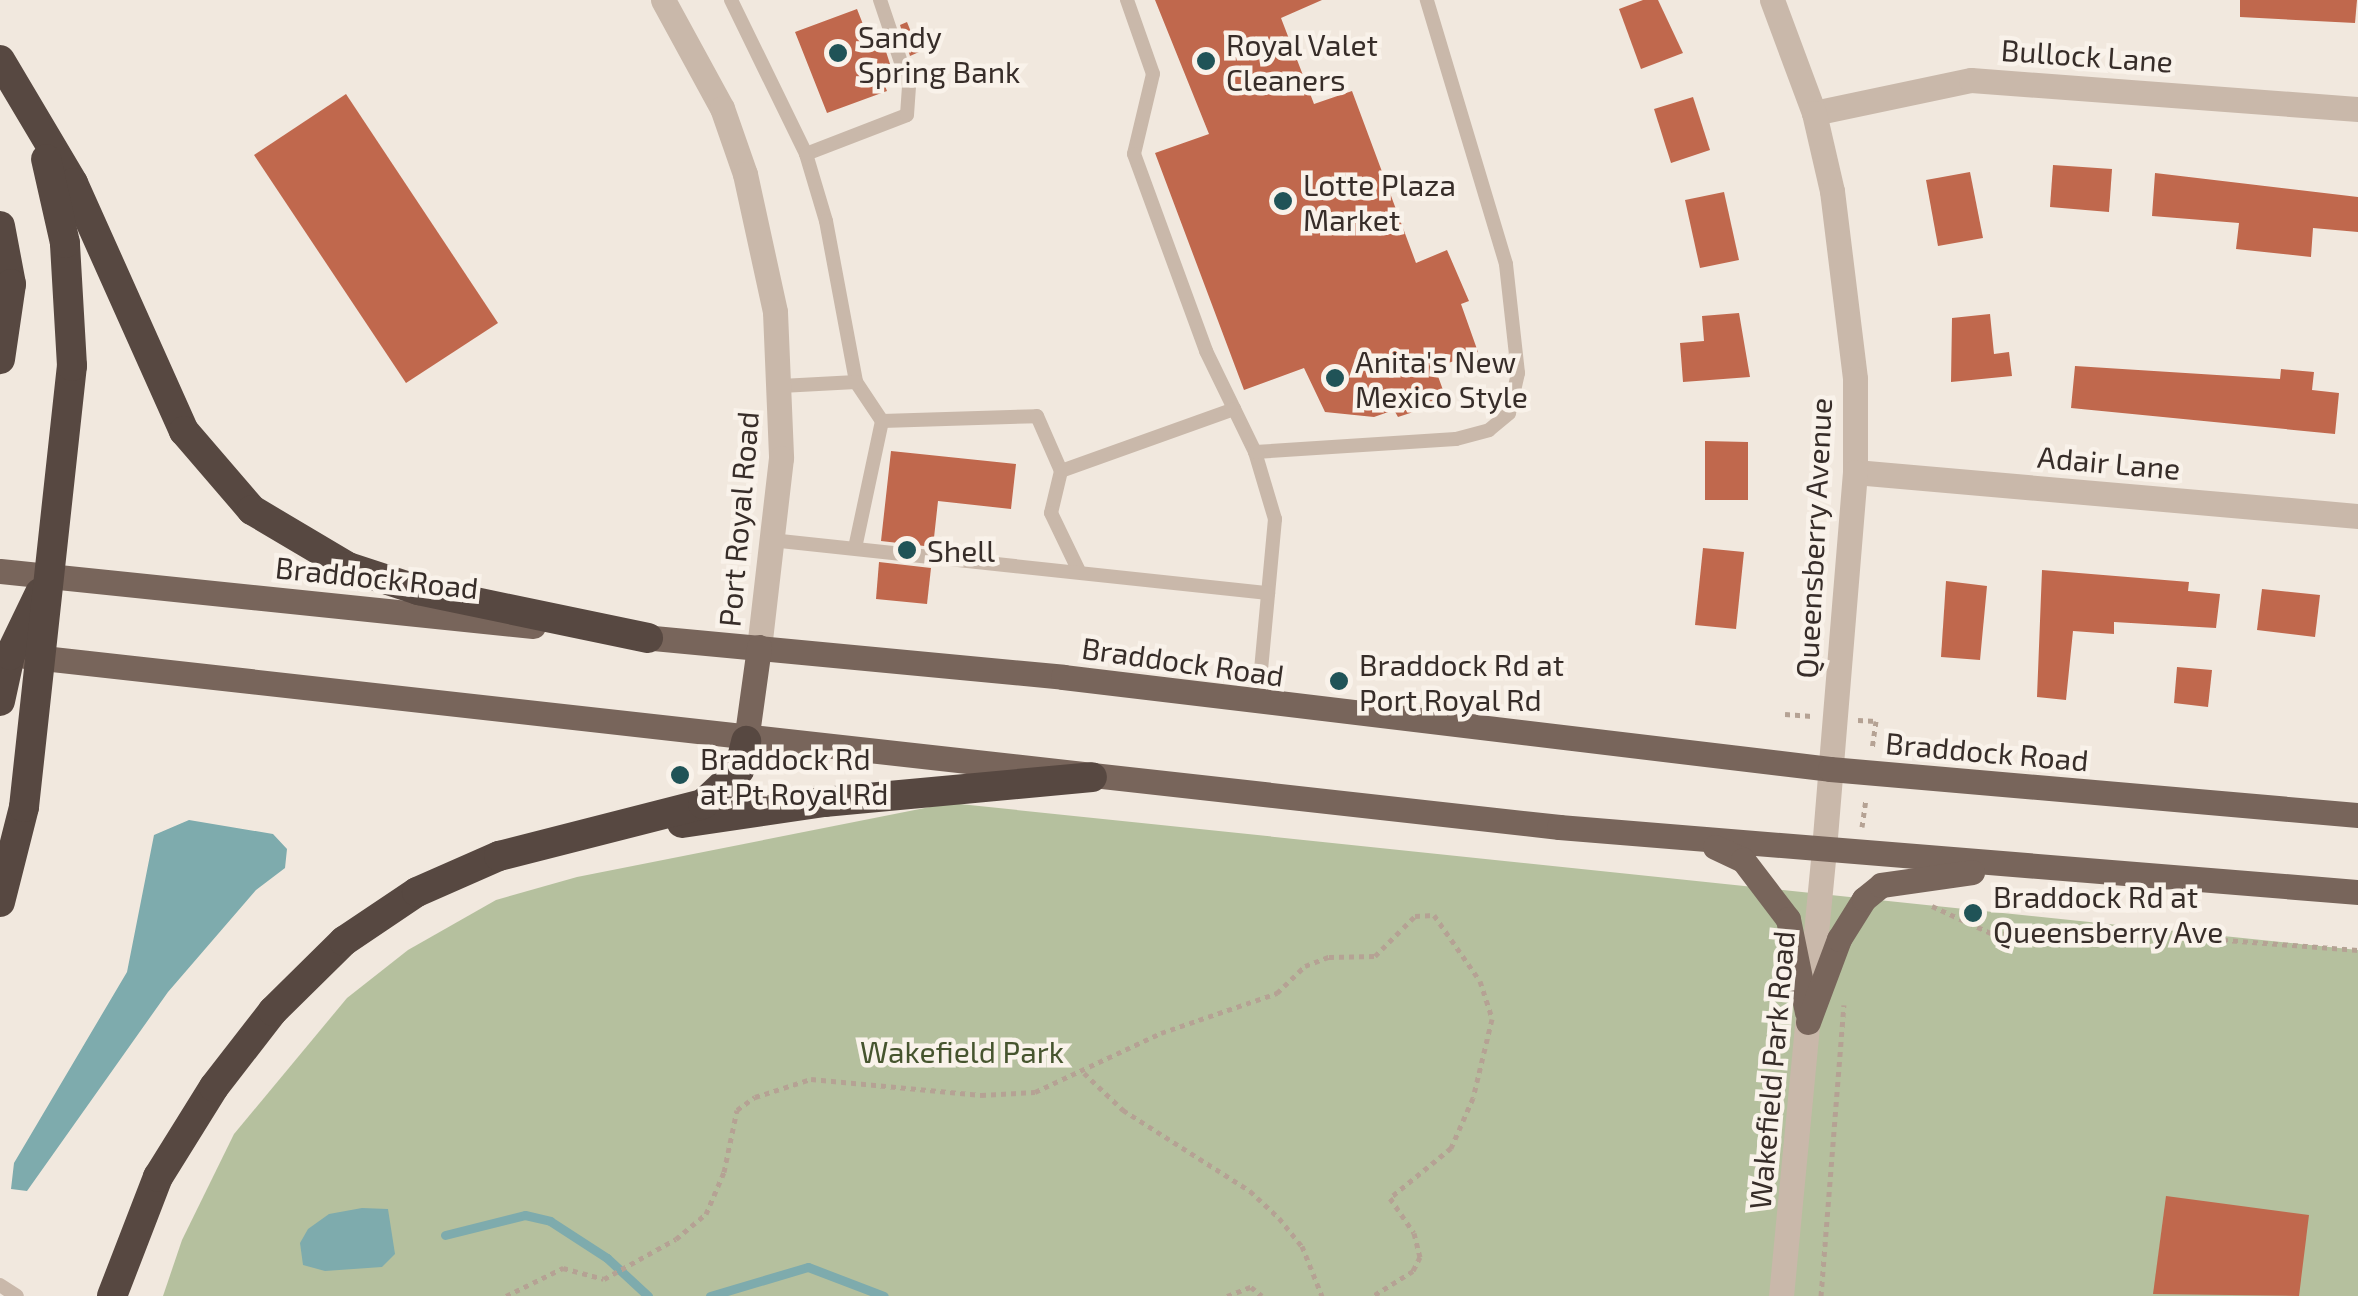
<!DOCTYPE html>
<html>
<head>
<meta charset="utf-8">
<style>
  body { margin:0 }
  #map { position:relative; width:2358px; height:1296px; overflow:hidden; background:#f1e8de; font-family:"Exo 2",sans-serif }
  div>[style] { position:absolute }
  .green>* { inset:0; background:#b5c09e }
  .water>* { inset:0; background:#7eabad }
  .stream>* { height:9px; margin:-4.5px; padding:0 4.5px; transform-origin:4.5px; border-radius:4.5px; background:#7eabad }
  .building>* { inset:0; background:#c0684d }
  .path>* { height:5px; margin-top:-2.5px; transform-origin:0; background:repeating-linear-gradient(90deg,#b5a294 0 5px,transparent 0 10px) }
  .service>* { height:14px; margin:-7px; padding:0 7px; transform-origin:7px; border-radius:7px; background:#c9b8aa }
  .minor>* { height:25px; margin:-12.5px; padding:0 12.5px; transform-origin:12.5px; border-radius:12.5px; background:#c9b8aa }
  .tertiary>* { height:25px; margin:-12.5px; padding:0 12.5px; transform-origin:12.5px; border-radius:12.5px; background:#c9b8aa }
  .primary>* { height:25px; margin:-12.5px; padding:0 12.5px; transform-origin:12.5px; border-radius:12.5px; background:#78655b }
  .motorway>* { height:30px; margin:-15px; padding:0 15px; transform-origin:15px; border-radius:15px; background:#574841 }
  .dots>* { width:28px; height:28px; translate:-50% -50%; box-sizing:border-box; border:5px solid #f9f2ea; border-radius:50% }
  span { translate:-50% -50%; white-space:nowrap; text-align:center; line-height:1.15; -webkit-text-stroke:9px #f9f2ea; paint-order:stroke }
  .poi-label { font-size:30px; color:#372d29 }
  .left { translate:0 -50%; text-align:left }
  .street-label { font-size:30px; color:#372d29 }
  .park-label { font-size:30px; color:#46542e }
</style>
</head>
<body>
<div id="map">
  <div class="green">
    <i style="clip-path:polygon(950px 803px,2358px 950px,2358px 1296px,163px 1296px,182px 1240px,234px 1134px,347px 998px,408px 950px,496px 900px,577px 877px)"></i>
  </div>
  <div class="water">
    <i style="clip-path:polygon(189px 820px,273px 834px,287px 849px,285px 868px,256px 890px,168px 992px,27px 1191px,11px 1189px,14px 1163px,127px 972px,154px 835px)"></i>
    <i style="clip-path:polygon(362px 1208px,388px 1209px,395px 1254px,382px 1267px,325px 1271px,303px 1265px,300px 1243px,308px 1229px,329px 1214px)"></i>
  </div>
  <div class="stream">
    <i style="left:445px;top:1235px;width:82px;rotate:-14deg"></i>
    <i style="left:525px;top:1215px;width:26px;rotate:13deg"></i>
    <i style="left:550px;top:1221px;width:68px;rotate:33deg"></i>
    <i style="left:607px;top:1258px;width:56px;rotate:42.8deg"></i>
    <i style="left:710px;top:1296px;width:102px;rotate:-16.5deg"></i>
    <i style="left:808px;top:1267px;width:81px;rotate:20.9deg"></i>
  </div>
  <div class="building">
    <i style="clip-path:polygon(1155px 0,1322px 0,1281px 18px,1314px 104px,1352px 91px,1416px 263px,1447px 250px,1469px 301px,1461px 304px,1478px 352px,1435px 368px,1447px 401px,1398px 417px,1394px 410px,1374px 417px,1325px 412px,1304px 368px,1244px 390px,1155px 153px,1209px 134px)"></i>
    <i style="clip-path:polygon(1643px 0,1658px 0,1683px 53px,1641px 69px,1619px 9px)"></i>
    <i style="clip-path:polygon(2240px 0,2357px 0,2355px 23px,2240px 17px)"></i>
    <i style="clip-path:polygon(857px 9px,868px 37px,880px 33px,890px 64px,878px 68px,887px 91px,827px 113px,795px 32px)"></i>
    <i style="clip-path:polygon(907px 22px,919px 52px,910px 56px,900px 25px)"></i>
    <i style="clip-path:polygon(346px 94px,498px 323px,406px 383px,254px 155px)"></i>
    <i style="clip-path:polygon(1693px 97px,1710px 150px,1671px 163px,1654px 109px)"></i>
    <i style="clip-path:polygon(2053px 165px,2112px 169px,2109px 212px,2050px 207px)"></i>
    <i style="clip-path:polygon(1970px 172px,1983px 238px,1938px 246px,1926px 180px)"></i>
    <i style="clip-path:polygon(2155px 173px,2358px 197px,2358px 232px,2313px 228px,2311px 257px,2236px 249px,2239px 223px,2152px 216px)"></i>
    <i style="clip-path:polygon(1724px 192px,1739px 260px,1700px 268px,1685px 200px)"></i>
    <i style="clip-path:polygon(1739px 313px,1750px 377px,1683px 382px,1680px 343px,1704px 341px,1702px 316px)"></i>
    <i style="clip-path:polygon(1990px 314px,1994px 354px,2009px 352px,2012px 376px,1951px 382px,1952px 318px)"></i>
    <i style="clip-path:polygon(2075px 366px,2280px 379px,2281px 369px,2314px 372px,2312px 390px,2339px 393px,2335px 434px,2071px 408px)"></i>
    <i style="clip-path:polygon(1705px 441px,1748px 442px,1748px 500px,1705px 500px)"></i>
    <i style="clip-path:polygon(891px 451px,1016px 464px,1011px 509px,938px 501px,933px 547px,881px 541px)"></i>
    <i style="clip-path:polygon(1703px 548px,1744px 552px,1736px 629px,1695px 625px)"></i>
    <i style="clip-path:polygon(879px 562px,931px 568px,927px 604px,876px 599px)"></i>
    <i style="clip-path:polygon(2042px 570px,2189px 582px,2188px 591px,2220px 594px,2216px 628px,2114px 622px,2114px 634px,2073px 631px,2066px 700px,2037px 697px)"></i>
    <i style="clip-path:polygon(1946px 581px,1987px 586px,1980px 660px,1941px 657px)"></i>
    <i style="clip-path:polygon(2262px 589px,2320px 595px,2315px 637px,2257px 630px)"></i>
    <i style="clip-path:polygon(2177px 667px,2212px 670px,2208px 707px,2174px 703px)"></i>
    <i style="clip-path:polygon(2166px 1196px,2309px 1215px,2299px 1296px,2153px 1294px)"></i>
  </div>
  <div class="path">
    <i style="left:1785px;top:714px;width:27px;rotate:4deg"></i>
    <i style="left:1858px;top:720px;width:18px;rotate:3deg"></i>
    <i style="left:1876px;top:721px;width:27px;rotate:98deg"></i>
    <i style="left:1862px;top:827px;width:29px;rotate:-82deg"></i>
    <i style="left:1932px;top:906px;width:67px;rotate:24.7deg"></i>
    <i style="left:1993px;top:934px;width:100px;rotate:-2.3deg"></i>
    <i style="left:2093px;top:930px;width:266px;rotate:4.3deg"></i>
    <i style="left:1084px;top:1073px;width:54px;rotate:43.5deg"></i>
    <i style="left:1123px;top:1110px;width:151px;rotate:32.5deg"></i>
    <i style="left:1250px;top:1191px;width:40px;rotate:43deg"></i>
    <i style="left:1279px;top:1218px;width:36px;rotate:51deg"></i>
    <i style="left:1302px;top:1246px;width:54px;rotate:68.2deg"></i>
    <i style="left:506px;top:1296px;width:64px;rotate:-26.2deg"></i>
    <i style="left:563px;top:1268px;width:42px;rotate:15deg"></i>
    <i style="left:604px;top:1279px;width:82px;rotate:-29.1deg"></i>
    <i style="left:676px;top:1239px;width:39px;rotate:-40deg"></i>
    <i style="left:706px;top:1214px;width:46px;rotate:-66.8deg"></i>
    <i style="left:724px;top:1172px;width:63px;rotate:-78.2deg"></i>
    <i style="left:737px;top:1110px;width:22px;rotate:-36deg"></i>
    <i style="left:755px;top:1097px;width:59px;rotate:-17.8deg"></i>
    <i style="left:811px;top:1079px;width:171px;rotate:5.4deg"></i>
    <i style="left:981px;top:1095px;width:54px;rotate:-3.2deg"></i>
    <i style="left:1035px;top:1092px;width:139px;rotate:-25.1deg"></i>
    <i style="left:1161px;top:1033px;width:123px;rotate:-19deg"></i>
    <i style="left:1277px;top:993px;width:39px;rotate:-44deg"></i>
    <i style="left:1305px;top:966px;width:26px;rotate:-21deg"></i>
    <i style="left:1329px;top:957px;width:46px;rotate:-1.2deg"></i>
    <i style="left:1375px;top:956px;width:57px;rotate:-45deg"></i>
    <i style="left:1415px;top:916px;width:19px;rotate:-3deg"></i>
    <i style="left:1434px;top:915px;width:80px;rotate:55.1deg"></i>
    <i style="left:1480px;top:981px;width:40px;rotate:72deg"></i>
    <i style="left:1492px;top:1019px;width:81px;rotate:103.5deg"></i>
    <i style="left:1473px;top:1098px;width:55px;rotate:113.7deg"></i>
    <i style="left:1451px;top:1148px;width:79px;rotate:140.7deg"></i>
    <i style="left:1390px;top:1198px;width:42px;rotate:55.6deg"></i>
    <i style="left:1414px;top:1233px;width:25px;rotate:76deg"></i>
    <i style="left:1420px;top:1257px;width:16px;rotate:117deg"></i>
    <i style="left:1413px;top:1271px;width:47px;rotate:148deg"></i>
    <i style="left:1227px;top:1296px;width:26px;rotate:-21deg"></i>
    <i style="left:1251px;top:1287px;width:14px;rotate:39deg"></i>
    <i style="left:1821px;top:1296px;width:292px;rotate:-85.5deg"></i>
  </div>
  <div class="service">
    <i style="left:731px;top:0;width:171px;rotate:64deg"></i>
    <i style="left:806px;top:154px;width:70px;rotate:73.4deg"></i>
    <i style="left:826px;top:221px;width:164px;rotate:79.4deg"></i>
    <i style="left:856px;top:382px;width:47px;rotate:56.3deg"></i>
    <i style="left:882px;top:421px;width:155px;rotate:-1.8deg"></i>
    <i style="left:1037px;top:416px;width:60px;rotate:66.4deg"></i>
    <i style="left:1061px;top:471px;width:43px;rotate:103.4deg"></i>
    <i style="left:1051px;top:513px;width:62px;rotate:64.3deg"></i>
    <i style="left:1127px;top:0;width:78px;rotate:70.6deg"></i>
    <i style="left:1153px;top:74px;width:82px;rotate:103.4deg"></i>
    <i style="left:1134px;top:154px;width:210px;rotate:69.9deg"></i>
    <i style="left:1206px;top:351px;width:112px;rotate:64.1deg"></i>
    <i style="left:1255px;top:452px;width:70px;rotate:73.4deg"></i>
    <i style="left:1275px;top:519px;width:185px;rotate:95.3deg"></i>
    <i style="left:806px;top:154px;width:108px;rotate:-21.1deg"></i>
    <i style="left:907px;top:115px;width:29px;rotate:-86deg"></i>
    <i style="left:909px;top:86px;width:91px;rotate:-108.6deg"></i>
    <i style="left:781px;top:386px;width:75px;rotate:-3.1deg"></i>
    <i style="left:1255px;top:452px;width:201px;rotate:-3.7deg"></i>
    <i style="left:1456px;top:439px;width:34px;rotate:-15deg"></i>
    <i style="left:1489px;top:430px;width:26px;rotate:-40deg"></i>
    <i style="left:1509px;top:413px;width:41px;rotate:-77.3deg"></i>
    <i style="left:1518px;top:373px;width:110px;rotate:-96.3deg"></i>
    <i style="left:1506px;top:264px;width:276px;rotate:-106.7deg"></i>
    <i style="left:1061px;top:471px;width:184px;rotate:-19.7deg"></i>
    <i style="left:771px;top:540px;width:500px;rotate:6.1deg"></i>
    <i style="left:855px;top:548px;width:130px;rotate:-78deg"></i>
    <i style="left:0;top:1285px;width:20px;rotate:33deg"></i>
  </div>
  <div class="minor">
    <i style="left:663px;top:0;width:123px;rotate:61.4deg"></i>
    <i style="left:722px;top:108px;width:70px;rotate:70.8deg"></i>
    <i style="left:745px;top:174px;width:141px;rotate:77.7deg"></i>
    <i style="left:775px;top:312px;width:146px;rotate:87.6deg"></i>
    <i style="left:781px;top:458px;width:190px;rotate:96.6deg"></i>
    <i style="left:1814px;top:113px;width:160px;rotate:-11.9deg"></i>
    <i style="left:1971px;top:80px;width:388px;rotate:4.3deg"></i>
    <i style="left:1855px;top:472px;width:505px;rotate:5deg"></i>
    <i style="left:1781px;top:1296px;width:448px;rotate:-84.5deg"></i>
  </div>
  <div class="tertiary">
    <i style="left:1772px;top:0;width:121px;rotate:69.6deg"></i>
    <i style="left:1814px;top:113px;width:80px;rotate:77deg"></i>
    <i style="left:1832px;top:191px;width:189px;rotate:83deg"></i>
    <i style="left:1855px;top:379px;width:93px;rotate:90deg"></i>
    <i style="left:1855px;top:472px;width:379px;rotate:94.7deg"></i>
  </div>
  <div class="primary">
    <i style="left:0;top:571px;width:536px;rotate:5.89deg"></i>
    <i style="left:632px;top:636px;width:433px;rotate:5.4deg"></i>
    <i style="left:1063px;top:677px;width:772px;rotate:6.84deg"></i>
    <i style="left:1830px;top:769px;width:530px;rotate:4.98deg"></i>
    <i style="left:25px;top:656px;width:1544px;rotate:6.36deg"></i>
    <i style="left:1559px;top:827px;width:802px;rotate:4.65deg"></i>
    <i style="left:746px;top:741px;width:95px;rotate:-82.1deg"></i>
    <i style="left:1715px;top:847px;width:31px;rotate:25deg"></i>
    <i style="left:1743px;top:860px;width:74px;rotate:52.7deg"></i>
    <i style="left:1788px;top:919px;width:95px;rotate:78.5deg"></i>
    <i style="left:1808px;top:1022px;width:89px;rotate:-69.5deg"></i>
    <i style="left:1839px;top:939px;width:47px;rotate:-58deg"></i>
    <i style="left:1864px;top:899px;width:22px;rotate:-39deg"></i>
    <i style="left:1881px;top:885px;width:92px;rotate:-8.1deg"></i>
  </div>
  <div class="motorway">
    <i style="left:0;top:60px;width:143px;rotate:59.3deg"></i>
    <i style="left:73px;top:183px;width:272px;rotate:65.9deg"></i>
    <i style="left:184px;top:431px;width:104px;rotate:49.3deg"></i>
    <i style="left:252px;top:510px;width:112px;rotate:30.7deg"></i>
    <i style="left:348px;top:567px;width:74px;rotate:18.2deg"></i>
    <i style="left:418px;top:590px;width:235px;rotate:11.8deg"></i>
    <i style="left:0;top:226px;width:59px;rotate:79.3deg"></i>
    <i style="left:11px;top:284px;width:76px;rotate:98.3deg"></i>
    <i style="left:0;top:701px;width:47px;rotate:-77.7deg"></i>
    <i style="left:10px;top:655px;width:69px;rotate:-64.2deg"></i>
    <i style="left:682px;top:823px;width:144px;rotate:-8.4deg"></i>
    <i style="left:824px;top:802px;width:269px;rotate:-5.3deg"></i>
    <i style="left:0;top:902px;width:98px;rotate:-75.8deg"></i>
    <i style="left:24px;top:807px;width:444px;rotate:-83.8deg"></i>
    <i style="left:72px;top:366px;width:123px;rotate:-93.3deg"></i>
    <i style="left:65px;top:243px;width:86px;rotate:-102.7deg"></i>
    <i style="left:112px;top:1296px;width:128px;rotate:-68.9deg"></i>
    <i style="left:158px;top:1177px;width:106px;rotate:-58.1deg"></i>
    <i style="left:214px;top:1087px;width:96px;rotate:-52.2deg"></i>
    <i style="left:273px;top:1011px;width:100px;rotate:-44.6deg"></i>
    <i style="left:344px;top:941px;width:88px;rotate:-33.9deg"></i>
    <i style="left:417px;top:892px;width:90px;rotate:-23.7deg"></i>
    <i style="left:499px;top:856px;width:211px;rotate:-14.3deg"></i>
    <i style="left:703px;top:804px;width:50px;rotate:-43.4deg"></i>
    <i style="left:739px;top:770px;width:30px;rotate:-76deg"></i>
  </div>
  <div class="dots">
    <i style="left:838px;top:53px;background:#205357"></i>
    <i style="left:1206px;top:61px;background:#205357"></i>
    <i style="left:1283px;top:201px;background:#205357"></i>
    <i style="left:1335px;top:378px;background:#205357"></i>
    <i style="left:907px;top:550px;background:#205357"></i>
    <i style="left:1339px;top:681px;background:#205357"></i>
    <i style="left:680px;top:775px;background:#205357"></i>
    <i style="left:1973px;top:913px;background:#205357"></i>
  </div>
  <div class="poi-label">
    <span class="left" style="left:858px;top:53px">Sandy<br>Spring Bank</span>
    <span class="left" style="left:1226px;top:61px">Royal Valet<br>Cleaners</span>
    <span class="left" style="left:1303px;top:201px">Lotte Plaza<br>Market</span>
    <span class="left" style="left:1355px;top:378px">Anita's New<br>Mexico Style</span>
    <span class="left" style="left:927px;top:550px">Shell</span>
    <span class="left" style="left:1359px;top:681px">Braddock Rd at<br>Port Royal Rd</span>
    <span class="left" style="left:700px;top:775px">Braddock Rd<br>at Pt Royal Rd</span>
    <span class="left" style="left:1993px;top:913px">Braddock Rd at<br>Queensberry Ave</span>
  </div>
  <div class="street-label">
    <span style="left:2087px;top:55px;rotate:4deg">Bullock Lane</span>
    <span style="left:2109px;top:462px;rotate:5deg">Adair Lane</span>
    <span style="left:738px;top:519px;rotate:-85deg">Port Royal Road</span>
    <span style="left:1813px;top:538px;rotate:-87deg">Queensberry Avenue</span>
    <span style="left:377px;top:577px;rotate:6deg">Braddock Road</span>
    <span style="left:1183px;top:661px;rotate:8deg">Braddock Road</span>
    <span style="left:1987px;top:751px;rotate:5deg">Braddock Road</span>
    <span style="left:1771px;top:1070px;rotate:-85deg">Wakefield Park Road</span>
  </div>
  <div class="park-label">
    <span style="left:962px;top:1051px">Wakefield Park</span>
  </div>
</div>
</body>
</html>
